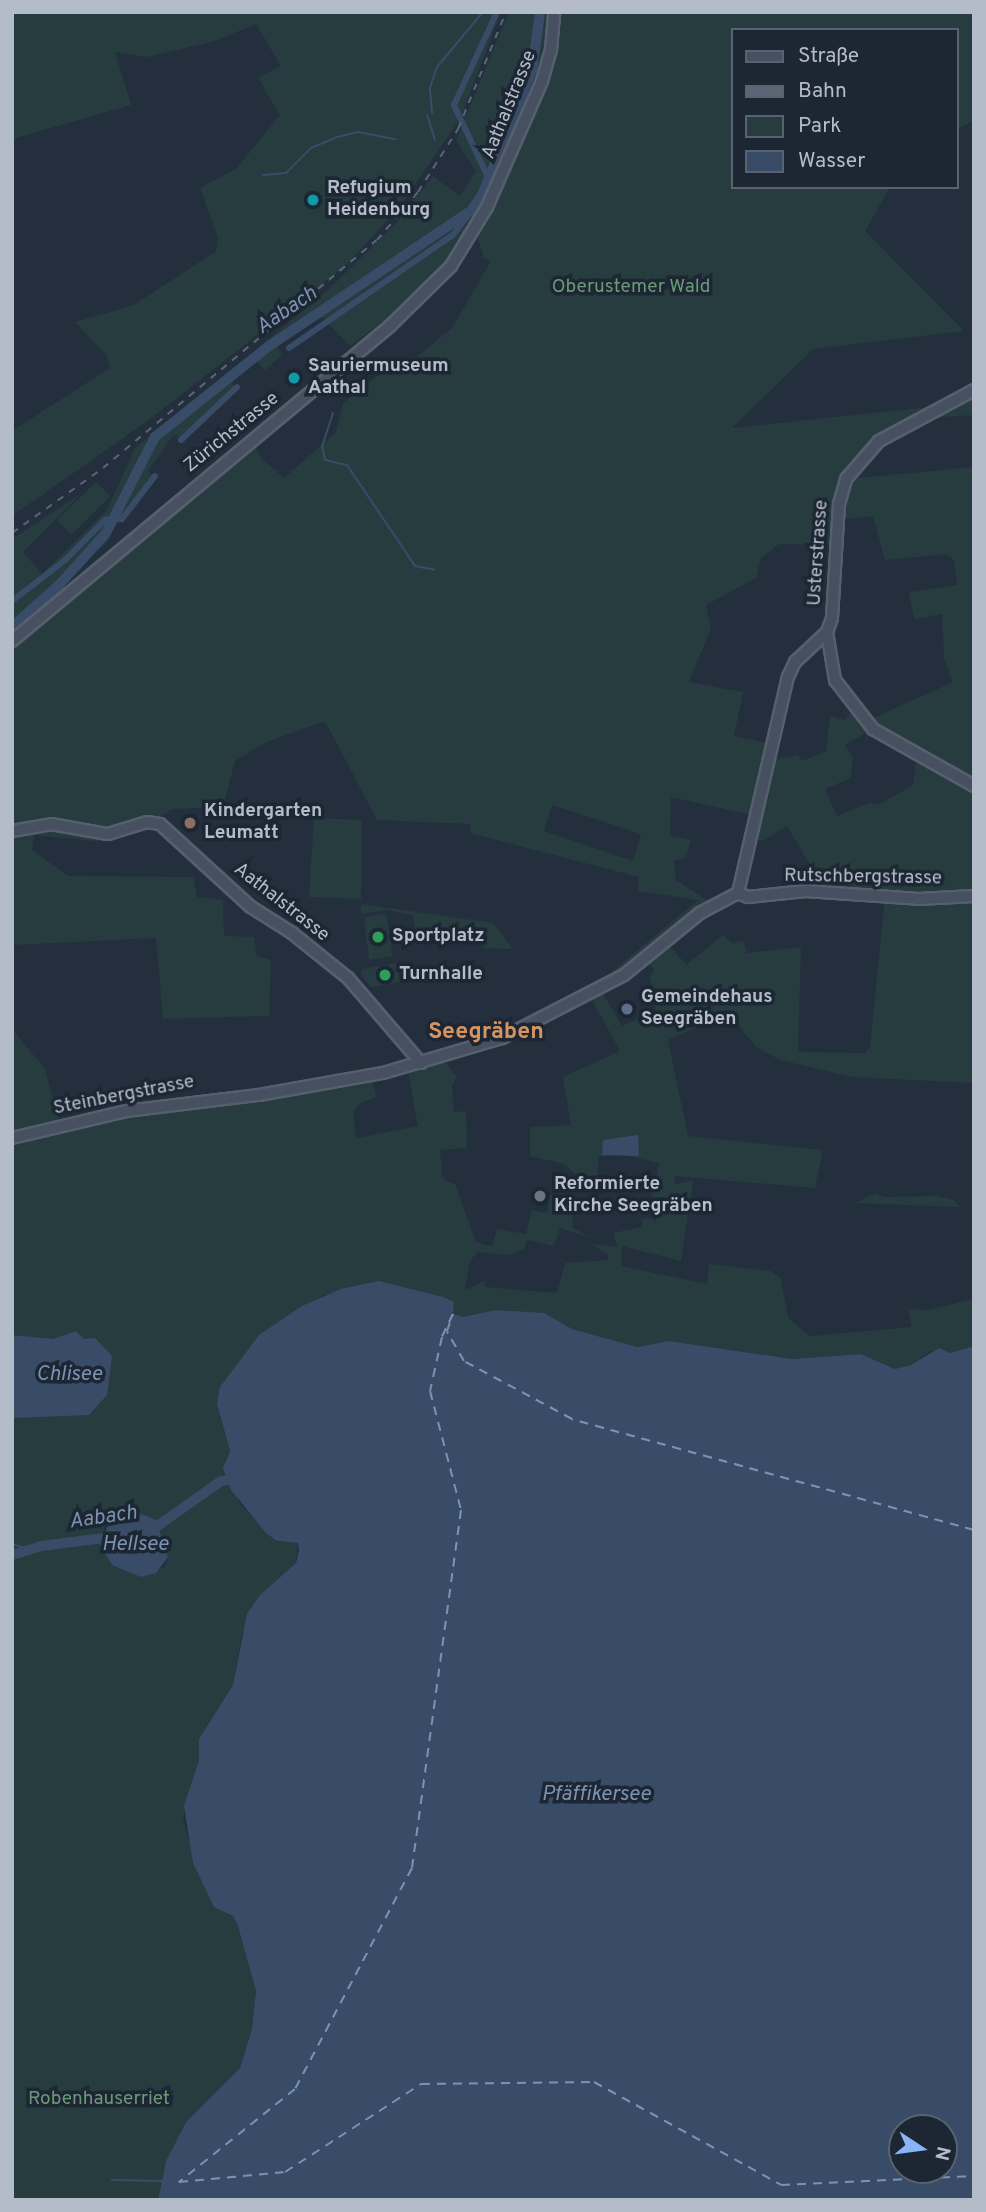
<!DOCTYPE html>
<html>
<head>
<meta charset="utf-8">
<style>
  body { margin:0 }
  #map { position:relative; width:986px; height:2212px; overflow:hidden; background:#242f3e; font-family:Overpass,sans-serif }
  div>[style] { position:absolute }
  .green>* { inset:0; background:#263c3f }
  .water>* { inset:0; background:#394c67 }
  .stream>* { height:2px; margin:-1px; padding:0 1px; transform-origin:1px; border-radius:1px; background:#394c67 }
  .canal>* { height:6px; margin:-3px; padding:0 3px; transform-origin:3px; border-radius:3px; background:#394c67 }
  .river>* { height:10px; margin:-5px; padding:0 5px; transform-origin:5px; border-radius:5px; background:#394c67 }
  .ferry>* { height:2px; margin-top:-1px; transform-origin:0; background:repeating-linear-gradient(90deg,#7c92b1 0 9px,transparent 0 16px) }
  .roads { filter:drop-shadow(2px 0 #565f6c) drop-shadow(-2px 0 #565f6c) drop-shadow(0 2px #565f6c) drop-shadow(0 -2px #565f6c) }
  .secondary>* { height:10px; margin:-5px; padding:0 5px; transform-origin:5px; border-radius:5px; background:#465061 }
  .rail>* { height:2px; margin-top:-1px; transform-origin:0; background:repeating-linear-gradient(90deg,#5a6575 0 7px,transparent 0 14px) }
  .dots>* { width:19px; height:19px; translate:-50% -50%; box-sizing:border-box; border:4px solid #1d2633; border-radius:50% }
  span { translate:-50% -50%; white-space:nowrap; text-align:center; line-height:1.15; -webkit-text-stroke:7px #1d2633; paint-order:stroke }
  .street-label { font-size:19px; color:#b4bcc9 }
  .poi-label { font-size:19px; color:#b4bcc9; font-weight:700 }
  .left { translate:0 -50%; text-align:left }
  .park-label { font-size:19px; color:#6b9a76 }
  .water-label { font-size:21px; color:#7c92b1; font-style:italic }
  .quarter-label { font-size:23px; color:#d59563; font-weight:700 }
  .frame { position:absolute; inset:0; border:14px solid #b4bcc9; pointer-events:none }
  .legend { position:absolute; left:731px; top:28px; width:228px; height:161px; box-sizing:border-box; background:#1d2633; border:2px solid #59626f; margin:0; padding:9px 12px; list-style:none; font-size:21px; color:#b4bcc9 }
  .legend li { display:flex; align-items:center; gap:14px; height:35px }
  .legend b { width:35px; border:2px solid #59626f }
  .north { position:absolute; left:888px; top:2114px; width:70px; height:70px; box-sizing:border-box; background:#1d2633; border:2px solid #59626f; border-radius:50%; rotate:103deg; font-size:19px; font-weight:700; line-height:28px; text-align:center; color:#b4bcc9 }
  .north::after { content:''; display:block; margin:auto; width:24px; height:32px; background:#8ab4f8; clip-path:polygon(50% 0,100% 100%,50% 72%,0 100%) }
</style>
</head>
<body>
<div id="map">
  <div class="green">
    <i style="clip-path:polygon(12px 12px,501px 12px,460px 119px,399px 208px,345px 266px,149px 420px,12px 516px,12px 431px,110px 368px,107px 356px,75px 322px,134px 305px,216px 251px,218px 238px,200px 188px,237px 168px,280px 115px,258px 78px,281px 66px,256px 24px,215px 41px,147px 57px,115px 52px,131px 105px,16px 138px,12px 148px)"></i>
    <i style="clip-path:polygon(evenodd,509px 12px,974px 12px,974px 120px,956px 130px,956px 30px,732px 30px,732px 187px,890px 187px,865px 231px,964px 331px,813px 349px,732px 428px,940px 406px,974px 390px,974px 415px,914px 419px,890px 433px,847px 479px,974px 467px,974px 1083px,852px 1077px,780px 1060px,756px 1047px,729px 1014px,668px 1040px,688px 1136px,823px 1150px,815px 1188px,675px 1176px,675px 1184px,693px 1180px,681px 1261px,622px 1246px,621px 1266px,707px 1284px,709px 1264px,771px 1271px,781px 1279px,788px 1318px,810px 1336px,912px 1327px,908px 1309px,928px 1310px,974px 1299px,974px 1346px,950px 1353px,931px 1351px,911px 1365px,895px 1369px,862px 1354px,792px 1359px,669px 1341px,637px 1347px,572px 1329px,537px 1313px,496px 1310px,463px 1317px,453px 1314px,443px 1301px,379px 1281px,323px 1296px,259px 1336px,217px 1405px,230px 1451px,225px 1460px,226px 1479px,241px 1505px,277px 1541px,298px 1543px,296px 1563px,260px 1595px,242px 1634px,233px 1685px,199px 1739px,199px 1760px,183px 1818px,198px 1875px,233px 1916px,243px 1938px,256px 1992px,252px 2029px,240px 2068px,186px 2122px,166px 2161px,158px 2200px,12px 2200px,12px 1418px,52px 1414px,84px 1339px,76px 1331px,53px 1340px,12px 1335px,12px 1029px,45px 1069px,60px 1124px,258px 1088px,372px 1075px,376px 1097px,360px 1103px,353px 1113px,356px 1138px,418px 1126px,408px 1071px,443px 1060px,457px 1077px,452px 1085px,454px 1112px,466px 1111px,467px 1148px,440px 1150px,442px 1174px,445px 1181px,455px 1184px,476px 1242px,492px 1247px,497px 1229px,526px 1234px,532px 1210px,547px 1213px,550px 1195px,575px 1201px,572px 1227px,592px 1238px,560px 1228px,554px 1246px,527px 1240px,524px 1249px,509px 1255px,478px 1252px,470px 1261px,465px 1290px,485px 1281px,485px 1287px,557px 1293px,565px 1263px,608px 1260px,609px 1255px,591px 1244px,618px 1247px,613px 1233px,642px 1227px,642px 1219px,652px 1218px,656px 1224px,652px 1196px,659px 1163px,620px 1154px,599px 1157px,597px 1178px,580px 1178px,564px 1164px,530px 1156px,530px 1127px,571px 1125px,563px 1077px,620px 1051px,589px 994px,600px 989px,622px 1026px,655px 1011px,657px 992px,649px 979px,654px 971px,647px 959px,624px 975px,608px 975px,698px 900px,638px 891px,639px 877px,470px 833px,471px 824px,377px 820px,325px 721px,264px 743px,235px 761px,223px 807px,172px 809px,153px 822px,106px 842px,34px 835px,32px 850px,68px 876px,193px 877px,197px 897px,223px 900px,224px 936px,254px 937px,257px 956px,271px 960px,269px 1016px,163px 1019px,156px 938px,12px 945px,12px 648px,254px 444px,261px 458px,284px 478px,336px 432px,343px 403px,380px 374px,407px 365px,452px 328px,491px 261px,484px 258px,478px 238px,500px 189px,489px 178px,490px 186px,467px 230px,472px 234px,411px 308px,386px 319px,350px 346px,322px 317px,277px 345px,282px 355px,265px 370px,256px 361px,259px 358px,231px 377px,235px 391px,183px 440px,174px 434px,148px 471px,155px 477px,124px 519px,115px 522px,108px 541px,12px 633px,12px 539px,81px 494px,23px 552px,42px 574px,107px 510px,135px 448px,325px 293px,395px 224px,433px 176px,460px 196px,476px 171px,456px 140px,509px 12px,873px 516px,885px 560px,946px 554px,954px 560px,957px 585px,909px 592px,914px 619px,942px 614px,944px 658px,953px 682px,867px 721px,855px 707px,845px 720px,830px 716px,826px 751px,802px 761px,798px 755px,770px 760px,773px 744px,734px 736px,743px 692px,689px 682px,711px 628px,706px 605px,756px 578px,761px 558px,779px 544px,836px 545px,838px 520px,873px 516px,509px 12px,872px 729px,917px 757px,913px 785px,879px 805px,869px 803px,837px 816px,825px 789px,851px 778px,853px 758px,845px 745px,872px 729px,509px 12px,671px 797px,756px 816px,752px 839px,763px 841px,787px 826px,826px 892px,885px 897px,870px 1046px,865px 1053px,798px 1052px,801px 947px,747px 953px,743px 941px,732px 943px,723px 935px,687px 964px,692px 971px,668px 944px,714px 905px,676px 880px,674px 860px,686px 858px,691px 840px,670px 836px,671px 797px,509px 12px,552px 805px,641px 834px,633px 861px,544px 831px,552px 805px,509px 12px,108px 1523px,159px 1527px,168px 1557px,165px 1567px,144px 1577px,112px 1565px,104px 1528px,108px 1523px)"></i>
    <i style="clip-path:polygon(96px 482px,110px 496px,71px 535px,57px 520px)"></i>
    <i style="clip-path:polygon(314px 818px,362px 820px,361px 899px,309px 897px)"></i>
    <i style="clip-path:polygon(361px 904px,493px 923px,513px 949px,483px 948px,482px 937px,417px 942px,413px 915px,387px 910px,361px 914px)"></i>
    <i style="clip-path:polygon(386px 914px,393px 956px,369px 960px,364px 917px)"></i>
    <i style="clip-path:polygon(397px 963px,400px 982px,371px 987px,360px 974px,362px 969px)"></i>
    <i style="clip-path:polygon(875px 1193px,884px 1197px,937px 1196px,954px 1200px,960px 1207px,855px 1203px)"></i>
  </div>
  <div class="water">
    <i style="clip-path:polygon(638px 1135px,639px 1156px,602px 1155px,603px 1140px)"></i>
    <i style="clip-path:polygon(evenodd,379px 1281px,443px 1297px,454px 1302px,453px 1314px,463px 1317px,496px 1310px,544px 1313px,572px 1329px,637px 1347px,669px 1341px,792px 1359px,861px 1354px,895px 1369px,911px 1365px,939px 1348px,950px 1353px,974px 1346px,974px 2200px,158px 2200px,166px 2161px,186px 2122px,240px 2068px,252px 2029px,256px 1991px,238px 1926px,233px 1916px,214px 1907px,193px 1863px,184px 1806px,199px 1760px,199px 1739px,233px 1685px,247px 1614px,260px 1595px,296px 1563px,299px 1550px,298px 1543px,277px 1541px,266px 1533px,231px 1490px,223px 1468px,230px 1451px,217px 1404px,220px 1387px,259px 1335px,302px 1306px,341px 1289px,379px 1281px,902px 2128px,944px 2128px,944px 2170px,902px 2170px,902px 2128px)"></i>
    <i style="clip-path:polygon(76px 1331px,84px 1339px,95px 1338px,112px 1356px,107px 1395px,89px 1415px,12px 1418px,12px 1335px,53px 1339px)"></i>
    <i style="clip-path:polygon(122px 1511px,134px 1511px,156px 1520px,168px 1557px,156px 1573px,141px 1577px,112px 1565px,100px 1545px,112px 1516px)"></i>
  </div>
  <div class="stream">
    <i style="left:432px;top:113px;width:25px;rotate:-95deg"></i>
    <i style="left:430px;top:88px;width:22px;rotate:-72deg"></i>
    <i style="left:437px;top:67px;width:72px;rotate:-50.1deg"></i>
    <i style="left:427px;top:115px;width:26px;rotate:72deg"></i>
    <i style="left:263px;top:175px;width:23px;rotate:-5deg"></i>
    <i style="left:286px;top:173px;width:35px;rotate:-45deg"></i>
    <i style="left:311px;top:148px;width:28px;rotate:-23deg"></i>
    <i style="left:337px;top:137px;width:22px;rotate:-13deg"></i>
    <i style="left:358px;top:132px;width:38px;rotate:11deg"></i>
    <i style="left:333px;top:413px;width:35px;rotate:108deg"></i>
    <i style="left:322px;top:446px;width:14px;rotate:78deg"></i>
    <i style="left:325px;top:460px;width:23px;rotate:13deg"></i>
    <i style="left:347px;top:465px;width:122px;rotate:56deg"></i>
    <i style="left:415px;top:566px;width:20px;rotate:11deg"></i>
    <i style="left:12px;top:1544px;width:17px;rotate:17deg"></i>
    <i style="left:112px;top:2180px;width:51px;rotate:1.1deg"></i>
  </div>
  <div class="canal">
    <i style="left:488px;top:177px;width:80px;rotate:-115.3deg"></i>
    <i style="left:454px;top:105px;width:102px;rotate:-65.2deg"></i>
    <i style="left:289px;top:348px;width:199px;rotate:-34.6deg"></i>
    <i style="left:453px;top:235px;width:31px;rotate:-53deg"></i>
    <i style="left:181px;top:440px;width:77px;rotate:-43.4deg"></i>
    <i style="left:12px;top:601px;width:67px;rotate:-37.7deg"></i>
    <i style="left:65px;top:560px;width:57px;rotate:-45deg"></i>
    <i style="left:105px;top:520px;width:17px;rotate:-3deg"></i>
    <i style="left:122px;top:519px;width:54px;rotate:-52.5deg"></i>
  </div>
  <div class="river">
    <i style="left:12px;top:627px;width:63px;rotate:-41.8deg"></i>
    <i style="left:59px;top:585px;width:70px;rotate:-47.9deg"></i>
    <i style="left:106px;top:533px;width:108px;rotate:-63deg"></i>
    <i style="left:155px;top:437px;width:146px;rotate:-38.6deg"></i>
    <i style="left:269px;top:346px;width:244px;rotate:-33.8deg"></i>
    <i style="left:472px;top:210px;width:20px;rotate:-57deg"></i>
    <i style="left:483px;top:193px;width:132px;rotate:-68.3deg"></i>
    <i style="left:532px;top:70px;width:59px;rotate:-82.1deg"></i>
    <i style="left:149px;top:1532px;width:88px;rotate:-35.3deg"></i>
    <i style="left:221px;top:1481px;width:18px;rotate:-6deg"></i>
    <i style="left:12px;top:1555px;width:30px;rotate:-17deg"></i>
    <i style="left:41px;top:1546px;width:72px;rotate:-7.2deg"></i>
  </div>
  <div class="ferry">
    <i style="left:974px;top:1530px;width:417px;rotate:-164.6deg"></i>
    <i style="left:572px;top:1419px;width:123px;rotate:-151.8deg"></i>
    <i style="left:464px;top:1361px;width:34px;rotate:-120deg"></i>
    <i style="left:447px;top:1331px;width:18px;rotate:-71deg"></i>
    <i style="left:453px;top:1314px;width:25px;rotate:116deg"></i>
    <i style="left:442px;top:1337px;width:55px;rotate:102.5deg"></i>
    <i style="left:430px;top:1391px;width:123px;rotate:75.4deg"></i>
    <i style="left:461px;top:1510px;width:361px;rotate:97.8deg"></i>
    <i style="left:412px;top:1868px;width:250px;rotate:117.9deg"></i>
    <i style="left:295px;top:2089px;width:149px;rotate:141.3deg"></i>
    <i style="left:179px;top:2182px;width:106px;rotate:-5.4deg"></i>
    <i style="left:285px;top:2172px;width:162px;rotate:-32.9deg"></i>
    <i style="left:421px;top:2084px;width:173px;rotate:-0.7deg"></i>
    <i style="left:594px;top:2082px;width:213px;rotate:28.8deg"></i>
    <i style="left:781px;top:2185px;width:193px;rotate:-2.7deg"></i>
  </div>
  <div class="roads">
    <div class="secondary">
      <i style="left:827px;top:632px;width:49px;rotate:80.5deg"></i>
      <i style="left:835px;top:680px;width:62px;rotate:52.2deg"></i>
      <i style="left:873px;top:729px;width:116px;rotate:29.4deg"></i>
      <i style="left:12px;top:641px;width:492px;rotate:-39.8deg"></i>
      <i style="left:390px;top:326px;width:86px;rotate:-44.5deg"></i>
      <i style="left:451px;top:266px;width:69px;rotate:-58.6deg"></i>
      <i style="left:487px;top:207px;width:137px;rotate:-66.4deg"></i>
      <i style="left:542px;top:81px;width:32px;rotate:-74deg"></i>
      <i style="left:551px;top:50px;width:38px;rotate:-85deg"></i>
      <i style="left:12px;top:831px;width:40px;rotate:-10deg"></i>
      <i style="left:51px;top:824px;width:58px;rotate:10deg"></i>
      <i style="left:108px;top:834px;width:41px;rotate:-17.1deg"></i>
      <i style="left:147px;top:822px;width:13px;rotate:9deg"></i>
      <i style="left:160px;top:824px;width:123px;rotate:42.4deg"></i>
      <i style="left:251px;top:907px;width:49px;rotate:32.4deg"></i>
      <i style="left:292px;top:933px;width:72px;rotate:38.8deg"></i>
      <i style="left:348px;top:978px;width:112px;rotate:49.3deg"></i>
      <i style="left:738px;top:893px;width:222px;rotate:-77deg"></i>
      <i style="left:788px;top:677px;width:17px;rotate:-65deg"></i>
      <i style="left:795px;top:662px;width:44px;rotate:-43.2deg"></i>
      <i style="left:827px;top:632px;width:15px;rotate:-70deg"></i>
      <i style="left:832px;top:618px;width:114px;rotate:-86.5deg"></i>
      <i style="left:839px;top:504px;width:26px;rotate:-74deg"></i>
      <i style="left:846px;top:479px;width:50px;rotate:-49deg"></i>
      <i style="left:879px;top:441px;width:108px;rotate:-28.2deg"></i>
      <i style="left:738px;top:893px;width:11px;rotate:22deg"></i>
      <i style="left:748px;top:897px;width:58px;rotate:-5.9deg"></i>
      <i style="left:806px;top:891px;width:113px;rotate:4deg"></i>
      <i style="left:919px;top:899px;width:55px;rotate:-3.1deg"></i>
      <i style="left:12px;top:1138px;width:117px;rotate:-13.3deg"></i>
      <i style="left:126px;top:1111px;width:134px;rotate:-6.9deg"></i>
      <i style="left:259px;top:1095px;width:126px;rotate:-10.1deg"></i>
      <i style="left:383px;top:1073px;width:124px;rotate:-16.4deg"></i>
      <i style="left:502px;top:1038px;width:137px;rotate:-27.3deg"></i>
      <i style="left:624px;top:975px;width:98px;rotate:-39.2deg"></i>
      <i style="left:700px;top:913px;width:43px;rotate:-27.8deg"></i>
    </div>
  </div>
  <div class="rail">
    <i style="left:12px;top:533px;width:112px;rotate:-35.5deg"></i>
    <i style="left:103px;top:468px;width:356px;rotate:-39.8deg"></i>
    <i style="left:377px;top:240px;width:63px;rotate:-49.5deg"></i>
    <i style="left:418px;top:192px;width:75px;rotate:-57.6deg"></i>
    <i style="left:458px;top:129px;width:126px;rotate:-67.7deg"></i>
  </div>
  <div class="dots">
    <i style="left:313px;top:200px;background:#0f9aa8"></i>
    <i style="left:294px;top:378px;background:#0f9aa8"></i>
    <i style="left:190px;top:823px;background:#8d6e63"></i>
    <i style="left:378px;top:937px;background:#2e9e5b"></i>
    <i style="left:385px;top:975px;background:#2e9e5b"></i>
    <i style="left:627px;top:1009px;background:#5c6f8a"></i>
    <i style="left:540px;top:1196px;background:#6b7280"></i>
  </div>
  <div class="street-label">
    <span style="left:510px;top:105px;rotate:-68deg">Aathalstrasse</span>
    <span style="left:232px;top:433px;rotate:-39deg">Zürichstrasse</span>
    <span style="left:819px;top:553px;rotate:-86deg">Usterstrasse</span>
    <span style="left:863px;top:878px;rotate:1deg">Rutschbergstrasse</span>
    <span style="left:281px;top:903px;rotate:38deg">Aathalstrasse</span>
    <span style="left:124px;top:1096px;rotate:-11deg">Steinbergstrasse</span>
  </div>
  <div class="poi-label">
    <span class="left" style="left:327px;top:200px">Refugium<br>Heidenburg</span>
    <span class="left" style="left:308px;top:378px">Sauriermuseum<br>Aathal</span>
    <span class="left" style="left:204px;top:823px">Kindergarten<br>Leumatt</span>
    <span class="left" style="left:392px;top:937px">Sportplatz</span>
    <span class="left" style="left:399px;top:975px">Turnhalle</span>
    <span class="left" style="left:641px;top:1009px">Gemeindehaus<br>Seegräben</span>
    <span class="left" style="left:554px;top:1196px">Reformierte<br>Kirche Seegräben</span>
  </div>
  <div class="park-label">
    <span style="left:631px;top:288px">Oberustemer Wald</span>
    <span style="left:99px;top:2100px">Robenhauserriet</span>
  </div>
  <div class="water-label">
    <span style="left:287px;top:311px;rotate:-34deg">Aabach</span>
    <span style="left:69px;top:1375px">Chlisee</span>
    <span style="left:103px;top:1518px;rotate:-8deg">Aabach</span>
    <span style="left:135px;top:1545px">Hellsee</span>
    <span style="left:596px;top:1795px">Pfäffikersee</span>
  </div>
  <div class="quarter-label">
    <span style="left:486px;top:1033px">Seegräben</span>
  </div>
  <div class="frame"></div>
  <ul class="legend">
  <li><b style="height:9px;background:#465061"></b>Straße</li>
  <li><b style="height:9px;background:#5a6575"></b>Bahn</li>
  <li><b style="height:19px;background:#263c3f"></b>Park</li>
  <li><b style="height:19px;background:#394c67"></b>Wasser</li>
  </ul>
  <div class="north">N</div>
</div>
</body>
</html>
